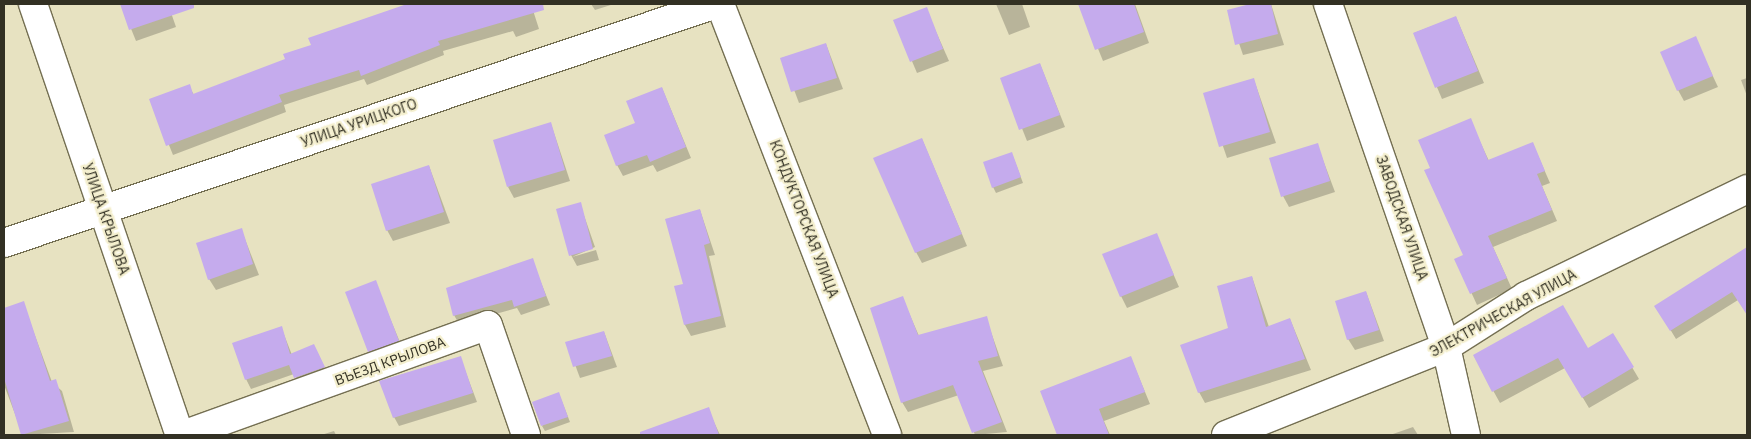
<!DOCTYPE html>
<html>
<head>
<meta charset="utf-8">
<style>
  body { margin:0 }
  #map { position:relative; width:1751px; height:439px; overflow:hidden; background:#e7e2c1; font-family:"IBM Plex Sans",sans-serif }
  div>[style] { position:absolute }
  .shadow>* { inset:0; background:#0003 }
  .building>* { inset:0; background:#c5abed }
  .roads { filter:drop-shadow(1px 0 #746f52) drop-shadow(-1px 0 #746f52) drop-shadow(0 1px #746f52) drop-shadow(0 -1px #746f52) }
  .minor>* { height:28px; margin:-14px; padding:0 14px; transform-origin:14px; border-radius:14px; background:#fff }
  span { translate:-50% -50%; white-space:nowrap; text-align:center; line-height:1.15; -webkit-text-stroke:4.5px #f4efce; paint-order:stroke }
  .street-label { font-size:14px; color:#323023 }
  .frame { position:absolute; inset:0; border:5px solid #323023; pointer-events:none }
</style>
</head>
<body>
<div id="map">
  <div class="shadow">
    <i style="clip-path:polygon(121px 4px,168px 4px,176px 27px,136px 41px)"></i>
    <i style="clip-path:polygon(409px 4px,424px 4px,428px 13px,459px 4px,531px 4px,539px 29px,516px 37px,513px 31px,443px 51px,444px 55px,367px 85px,364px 79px,284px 105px,286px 112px,173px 155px,151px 100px,189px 86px,194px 95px,287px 60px,312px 46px,310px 39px)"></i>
    <i style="clip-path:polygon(591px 4px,614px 4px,595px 10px)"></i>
    <i style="clip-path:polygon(996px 4px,1022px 4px,1030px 27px,1009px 35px)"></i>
    <i style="clip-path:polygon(1080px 4px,1135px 4px,1149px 43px,1103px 61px)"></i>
    <i style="clip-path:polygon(1255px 4px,1271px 4px,1284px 45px,1243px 55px,1228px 11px)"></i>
    <i style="clip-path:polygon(926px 9px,949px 61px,917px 73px,895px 21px)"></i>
    <i style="clip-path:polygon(1456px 17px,1484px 83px,1442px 99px,1414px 33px)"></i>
    <i style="clip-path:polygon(1695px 38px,1718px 87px,1684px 101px,1678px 90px)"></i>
    <i style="clip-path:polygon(826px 44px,843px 89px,799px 103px,782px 58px)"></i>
    <i style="clip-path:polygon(1040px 64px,1065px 127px,1027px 141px,1002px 78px)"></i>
    <i style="clip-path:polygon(1747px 78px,1747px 96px,1741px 80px)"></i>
    <i style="clip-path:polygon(1254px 80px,1276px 143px,1227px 158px,1205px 94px)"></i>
    <i style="clip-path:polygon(662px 88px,691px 158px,657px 172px,653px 165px,623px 176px,617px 165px,637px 124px)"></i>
    <i style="clip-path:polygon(1470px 120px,1489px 161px,1533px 144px,1550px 183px,1542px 186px,1557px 221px,1493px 247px,1512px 289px,1477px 305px,1456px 259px,1465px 255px,1432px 168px)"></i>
    <i style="clip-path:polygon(551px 124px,570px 181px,514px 198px,508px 187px)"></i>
    <i style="clip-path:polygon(922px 139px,967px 246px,922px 263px,916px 252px)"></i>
    <i style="clip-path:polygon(1317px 144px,1335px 192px,1289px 207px,1283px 196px)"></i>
    <i style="clip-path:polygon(1014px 159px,1023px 183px,996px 193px,993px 187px)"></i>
    <i style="clip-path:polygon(429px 166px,450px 223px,393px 241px,387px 230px)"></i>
    <i style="clip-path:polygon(580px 204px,595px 247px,572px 257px,596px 250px,599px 260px,577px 266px,571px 255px)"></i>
    <i style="clip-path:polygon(700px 210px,715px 255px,709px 256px,726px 327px,691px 336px,685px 325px,684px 285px)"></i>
    <i style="clip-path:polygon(241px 229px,259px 275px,216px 290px,209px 279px)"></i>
    <i style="clip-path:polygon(1156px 234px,1179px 287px,1127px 308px,1121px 296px)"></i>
    <i style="clip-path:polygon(1747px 249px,1747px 307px,1744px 309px,1738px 300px,1676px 339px,1656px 306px)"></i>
    <i style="clip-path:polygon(532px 260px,550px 305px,521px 315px,517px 308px,459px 324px,454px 315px)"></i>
    <i style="clip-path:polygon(1252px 277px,1269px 327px,1290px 319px,1311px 370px,1205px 403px,1199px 392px)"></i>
    <i style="clip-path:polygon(375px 282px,404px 352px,375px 362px,369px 351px)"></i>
    <i style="clip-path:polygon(1366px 292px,1384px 341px,1355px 350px,1348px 339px)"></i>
    <i style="clip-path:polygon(902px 297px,919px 336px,986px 318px,1003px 366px,983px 371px,1007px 432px,975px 435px,959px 395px,908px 412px,902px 402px)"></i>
    <i style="clip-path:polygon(23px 303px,52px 382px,62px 391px,74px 432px,23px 435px,4px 385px,4px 309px)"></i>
    <i style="clip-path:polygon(281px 327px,292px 355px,314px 346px,329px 377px,301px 387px,294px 374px,251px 389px,246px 379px)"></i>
    <i style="clip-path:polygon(604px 332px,617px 367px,580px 378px,567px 343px)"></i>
    <i style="clip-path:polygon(1613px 335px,1639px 379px,1589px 408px,1565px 368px,1500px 403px,1474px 356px,1587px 350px)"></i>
    <i style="clip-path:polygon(460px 357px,477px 402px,399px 426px,394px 417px)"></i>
    <i style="clip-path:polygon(1131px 358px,1150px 404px,1104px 421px,1110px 435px,1058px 435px,1042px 391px)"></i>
    <i style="clip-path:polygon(561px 399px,570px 422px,545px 431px,542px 426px)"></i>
    <i style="clip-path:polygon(708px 409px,720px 435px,675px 435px,671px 422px)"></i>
    <i style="clip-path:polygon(1413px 427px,1418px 435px,1390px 435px)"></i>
    <i style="clip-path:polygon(334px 431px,336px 435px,321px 435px)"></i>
  </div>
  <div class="building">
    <i style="clip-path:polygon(120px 4px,194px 4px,194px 8px,129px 30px)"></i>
    <i style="clip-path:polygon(407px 4px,543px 4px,544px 10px,438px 41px,440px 45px,361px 76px,359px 70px,279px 95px,282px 102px,166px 146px,149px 99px,190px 84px,193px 94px,285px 59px,283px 54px,311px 45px,308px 38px)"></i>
    <i style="clip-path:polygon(1078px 4px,1134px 4px,1144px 32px,1095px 50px)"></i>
    <i style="clip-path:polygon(1250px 4px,1271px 4px,1278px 34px,1235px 45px,1227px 10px)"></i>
    <i style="clip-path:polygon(927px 7px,943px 49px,910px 62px,893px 20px)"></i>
    <i style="clip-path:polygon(1456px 16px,1478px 71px,1435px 88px,1413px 33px)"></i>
    <i style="clip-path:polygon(1696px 36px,1713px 76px,1677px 91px,1660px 52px)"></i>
    <i style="clip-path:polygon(826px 43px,837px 78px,791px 92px,780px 58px)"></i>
    <i style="clip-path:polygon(1040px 63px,1060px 115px,1019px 130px,1000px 78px)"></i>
    <i style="clip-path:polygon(1254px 78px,1270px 132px,1219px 147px,1203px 93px)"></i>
    <i style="clip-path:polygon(662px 87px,686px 147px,650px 162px,647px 155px,616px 166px,604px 135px,635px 123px,626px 101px)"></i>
    <i style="clip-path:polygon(1471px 118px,1488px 160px,1533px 142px,1545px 171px,1537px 174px,1552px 210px,1488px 236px,1507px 278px,1470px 294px,1454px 259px,1463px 255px,1424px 170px,1430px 168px,1418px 140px)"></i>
    <i style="clip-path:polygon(551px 122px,565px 170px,507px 187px,493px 140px)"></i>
    <i style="clip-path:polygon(922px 138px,962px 234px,915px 253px,873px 158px)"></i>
    <i style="clip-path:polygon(1318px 143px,1330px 181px,1281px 197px,1269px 158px)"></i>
    <i style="clip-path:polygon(1012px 152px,1021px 177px,992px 188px,983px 162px)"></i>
    <i style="clip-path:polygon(429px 165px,444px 212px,386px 231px,371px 184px)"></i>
    <i style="clip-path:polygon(581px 202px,593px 249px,569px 256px,556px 209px)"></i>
    <i style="clip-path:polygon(700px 209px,710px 243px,704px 245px,721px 316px,684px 325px,674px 286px,683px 284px,665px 219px)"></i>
    <i style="clip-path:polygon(242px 228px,253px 264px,208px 280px,196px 243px)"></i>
    <i style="clip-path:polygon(1157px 233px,1174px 275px,1120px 297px,1102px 254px)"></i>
    <i style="clip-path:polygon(1747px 247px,1747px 315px,1732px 292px,1670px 331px,1654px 306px)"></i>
    <i style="clip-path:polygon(533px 258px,546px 296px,514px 307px,512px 300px,453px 316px,446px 288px)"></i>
    <i style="clip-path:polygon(1252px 276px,1266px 327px,1290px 318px,1305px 359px,1198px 393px,1180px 345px,1228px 328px,1217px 286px)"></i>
    <i style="clip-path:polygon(376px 280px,399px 341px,368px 352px,345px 292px)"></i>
    <i style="clip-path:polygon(1366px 291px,1379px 330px,1347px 340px,1335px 301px)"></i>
    <i style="clip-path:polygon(903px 296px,918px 335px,987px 316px,998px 356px,978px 361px,1002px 422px,972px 433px,953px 385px,901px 403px,870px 308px)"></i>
    <i style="clip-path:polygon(24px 301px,50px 381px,56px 379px,69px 421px,21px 435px,4px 378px,4px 308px)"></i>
    <i style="clip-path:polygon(1563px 305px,1588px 348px,1613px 333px,1634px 367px,1582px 398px,1558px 358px,1492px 392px,1473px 355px)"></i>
    <i style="clip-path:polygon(282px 326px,290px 354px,314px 344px,325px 367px,294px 378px,289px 365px,245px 380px,232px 343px)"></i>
    <i style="clip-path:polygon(604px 331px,612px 356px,573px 367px,565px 342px)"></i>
    <i style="clip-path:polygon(461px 356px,473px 393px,393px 418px,379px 381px)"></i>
    <i style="clip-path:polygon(1131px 356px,1145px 392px,1099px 409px,1109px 435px,1057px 435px,1040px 391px)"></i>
    <i style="clip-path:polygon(559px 392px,568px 417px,541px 426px,532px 402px)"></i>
    <i style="clip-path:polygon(709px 407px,719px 435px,640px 435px,640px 432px)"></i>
  </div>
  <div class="roads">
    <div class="minor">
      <i style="left:33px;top:4px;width:455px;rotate:71.2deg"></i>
      <i style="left:720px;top:4px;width:462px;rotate:68.8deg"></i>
      <i style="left:1328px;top:4px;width:363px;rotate:71deg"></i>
      <i style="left:1446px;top:347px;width:90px;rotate:77.2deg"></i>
      <i style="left:4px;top:243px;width:751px;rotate:-18.56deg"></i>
      <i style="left:183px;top:435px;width:324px;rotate:-19.8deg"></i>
      <i style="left:488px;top:325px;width:116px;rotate:70.9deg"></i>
      <i style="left:1226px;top:435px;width:237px;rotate:-21.8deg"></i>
      <i style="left:1446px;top:347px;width:95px;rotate:-32.5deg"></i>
      <i style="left:1526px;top:296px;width:246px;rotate:-25.8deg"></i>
    </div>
  </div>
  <div class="street-label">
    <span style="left:359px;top:123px;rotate:-19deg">УЛИЦА УРИЦКОГО</span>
    <span style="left:1402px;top:218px;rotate:71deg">ЗАВОДСКАЯ УЛИЦА</span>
    <span style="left:106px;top:219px;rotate:71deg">УЛИЦА КРЫЛОВА</span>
    <span style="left:804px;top:219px;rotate:69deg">КОНДУКТОРСКАЯ УЛИЦА</span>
    <span style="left:1503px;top:313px;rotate:-29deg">ЭЛЕКТРИЧЕСКАЯ УЛИЦА</span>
    <span style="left:390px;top:361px;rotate:-20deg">ВЪЕЗД КРЫЛОВА</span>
  </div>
  <div class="frame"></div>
</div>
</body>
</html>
